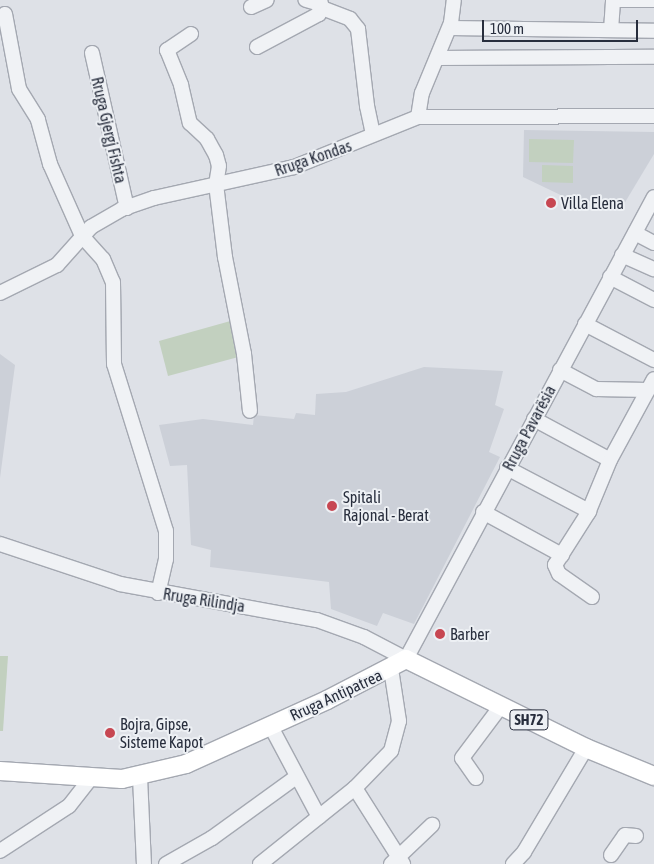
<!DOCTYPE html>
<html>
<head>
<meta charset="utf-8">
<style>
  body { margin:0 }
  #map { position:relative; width:654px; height:864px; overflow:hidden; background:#dee1e7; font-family:"Asap Condensed",sans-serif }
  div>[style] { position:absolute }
  .built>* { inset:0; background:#ccd0d8 }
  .green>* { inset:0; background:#c2d0bf }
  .roads { filter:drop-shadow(1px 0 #a4a8b1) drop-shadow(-1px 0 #a4a8b1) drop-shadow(0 1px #a4a8b1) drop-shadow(0 -1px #a4a8b1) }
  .minor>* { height:14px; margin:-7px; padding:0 7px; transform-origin:7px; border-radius:7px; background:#f0f2f5 }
  .major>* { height:18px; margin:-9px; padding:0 9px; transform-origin:9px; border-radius:9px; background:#fff }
  .dots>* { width:14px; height:14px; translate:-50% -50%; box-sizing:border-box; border:2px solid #edf0f4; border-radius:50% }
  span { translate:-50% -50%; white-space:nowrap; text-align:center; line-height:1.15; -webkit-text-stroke:4px #edf0f4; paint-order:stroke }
  .shield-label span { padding:1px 4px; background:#edf0f4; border:1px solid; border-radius:4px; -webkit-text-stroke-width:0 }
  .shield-label { font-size:15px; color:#282e3d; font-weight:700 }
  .street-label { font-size:16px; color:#282e3d }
  .poi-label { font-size:16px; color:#282e3d }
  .left { translate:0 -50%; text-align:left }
  .scale { position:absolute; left:482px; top:20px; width:156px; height:22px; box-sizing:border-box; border:2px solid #282e3d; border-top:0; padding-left:6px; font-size:15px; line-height:18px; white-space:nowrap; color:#282e3d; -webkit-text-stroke:4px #edf0f4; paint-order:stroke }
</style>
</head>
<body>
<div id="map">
  <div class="built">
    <i style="clip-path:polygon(524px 130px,654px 132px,654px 154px,624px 204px,571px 200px,523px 177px)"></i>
    <i style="clip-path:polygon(0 354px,15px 365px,0 478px)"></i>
    <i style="clip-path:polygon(424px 367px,503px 371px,495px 405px,504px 409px,489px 452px,500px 457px,414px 624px,383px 613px,377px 626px,331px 609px,329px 582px,210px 567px,211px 550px,191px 545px,187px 465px,170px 466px,159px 425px,203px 419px,253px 425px,254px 415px,294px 419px,296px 413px,315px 415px,316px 394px,346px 392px)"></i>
  </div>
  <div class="green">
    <i style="clip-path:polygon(529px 139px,574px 140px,573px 163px,529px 162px)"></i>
    <i style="clip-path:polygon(542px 165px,573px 166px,573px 183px,542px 182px)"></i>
    <i style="clip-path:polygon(234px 320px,242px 356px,168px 376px,159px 341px)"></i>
    <i style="clip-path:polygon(0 656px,8px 656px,3px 731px,0 731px)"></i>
  </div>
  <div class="roads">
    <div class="minor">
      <i style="left:320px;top:0;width:8px;rotate:76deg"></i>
      <i style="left:322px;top:8px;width:30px;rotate:21deg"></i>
      <i style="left:350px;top:19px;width:13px;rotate:51deg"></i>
      <i style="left:358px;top:29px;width:78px;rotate:83.3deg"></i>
      <i style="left:367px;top:106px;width:29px;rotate:78deg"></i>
      <i style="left:613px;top:0;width:41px"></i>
      <i style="left:251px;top:7px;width:17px;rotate:-24deg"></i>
      <i style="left:5px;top:14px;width:76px;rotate:79.4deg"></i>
      <i style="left:19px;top:89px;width:36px;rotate:58deg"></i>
      <i style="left:38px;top:120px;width:46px;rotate:74.7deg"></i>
      <i style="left:50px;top:164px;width:79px;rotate:66deg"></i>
      <i style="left:82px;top:236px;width:31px;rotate:48deg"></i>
      <i style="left:103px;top:259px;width:25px;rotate:67deg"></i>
      <i style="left:113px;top:282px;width:82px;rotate:89.3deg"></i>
      <i style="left:114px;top:364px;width:175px;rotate:72.7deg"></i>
      <i style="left:166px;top:531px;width:28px;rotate:90deg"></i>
      <i style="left:166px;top:559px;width:35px;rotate:103deg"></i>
      <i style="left:450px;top:28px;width:204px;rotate:0.8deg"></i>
      <i style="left:611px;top:30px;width:30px;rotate:-86deg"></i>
      <i style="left:191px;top:34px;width:29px;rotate:146deg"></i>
      <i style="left:167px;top:50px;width:38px;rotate:68deg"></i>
      <i style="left:181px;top:85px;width:39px;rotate:77deg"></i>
      <i style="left:190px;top:123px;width:23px;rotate:43deg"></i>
      <i style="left:207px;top:139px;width:18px;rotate:61deg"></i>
      <i style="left:216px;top:155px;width:11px;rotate:75deg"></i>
      <i style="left:219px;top:166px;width:18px;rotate:99deg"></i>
      <i style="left:216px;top:184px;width:74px;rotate:83deg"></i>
      <i style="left:225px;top:257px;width:99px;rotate:78.9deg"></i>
      <i style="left:244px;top:354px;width:57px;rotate:84deg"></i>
      <i style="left:257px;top:47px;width:70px;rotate:-28deg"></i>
      <i style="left:319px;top:14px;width:10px;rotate:-84deg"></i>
      <i style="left:320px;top:4px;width:15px;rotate:-164deg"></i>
      <i style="left:92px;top:53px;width:159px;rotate:77.3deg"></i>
      <i style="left:437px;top:58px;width:217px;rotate:-0.3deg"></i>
      <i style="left:418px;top:117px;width:24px;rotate:-81deg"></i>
      <i style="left:422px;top:93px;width:76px;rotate:-67.5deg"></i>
      <i style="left:451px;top:23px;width:23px;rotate:-83deg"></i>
      <i style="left:635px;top:233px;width:21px;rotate:28deg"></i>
      <i style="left:622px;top:255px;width:35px;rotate:24deg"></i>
      <i style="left:610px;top:277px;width:50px;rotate:27.6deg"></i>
      <i style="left:0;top:293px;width:64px;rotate:-26.2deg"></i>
      <i style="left:57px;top:265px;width:51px;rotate:-48.2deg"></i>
      <i style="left:91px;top:227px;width:36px;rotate:-30deg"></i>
      <i style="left:122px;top:209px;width:34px;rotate:-19deg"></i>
      <i style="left:154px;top:198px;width:143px;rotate:-12.5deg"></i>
      <i style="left:294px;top:167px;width:134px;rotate:-22deg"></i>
      <i style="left:418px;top:117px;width:236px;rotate:-0.2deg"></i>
      <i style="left:585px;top:324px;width:78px;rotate:27.6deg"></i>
      <i style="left:560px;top:370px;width:41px;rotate:27.8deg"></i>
      <i style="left:596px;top:389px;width:52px;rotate:1.1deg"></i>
      <i style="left:534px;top:419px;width:86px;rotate:28.3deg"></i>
      <i style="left:507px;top:468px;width:93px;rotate:27.7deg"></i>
      <i style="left:483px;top:512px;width:90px;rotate:28.6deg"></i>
      <i style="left:0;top:544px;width:126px;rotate:18.4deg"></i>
      <i style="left:120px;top:584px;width:200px;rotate:10.4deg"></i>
      <i style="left:317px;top:620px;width:50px;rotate:19.9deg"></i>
      <i style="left:364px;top:637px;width:47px;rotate:27.6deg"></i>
      <i style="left:406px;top:659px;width:524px;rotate:-61.77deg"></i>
      <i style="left:592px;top:597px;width:40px;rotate:-145.1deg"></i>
      <i style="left:559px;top:574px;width:10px;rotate:-114deg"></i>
      <i style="left:555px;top:565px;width:62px;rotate:-57.6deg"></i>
      <i style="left:588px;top:513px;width:57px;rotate:-67.5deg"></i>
      <i style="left:610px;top:460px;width:92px;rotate:-61.5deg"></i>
      <i style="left:270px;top:725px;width:104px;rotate:62deg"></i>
      <i style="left:140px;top:777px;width:87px;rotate:87.4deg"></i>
      <i style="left:476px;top:778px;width:24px;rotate:-125deg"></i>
      <i style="left:462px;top:758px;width:65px;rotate:-53.1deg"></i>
      <i style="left:355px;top:788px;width:90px;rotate:57.7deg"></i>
      <i style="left:0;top:851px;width:82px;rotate:-33.1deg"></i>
      <i style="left:69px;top:806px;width:36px;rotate:-52deg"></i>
      <i style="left:611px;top:855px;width:24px;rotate:-55deg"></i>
      <i style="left:625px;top:835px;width:11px;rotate:5deg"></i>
      <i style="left:166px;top:864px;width:53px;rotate:-29.5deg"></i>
      <i style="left:212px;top:838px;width:102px;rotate:-35.9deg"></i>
      <i style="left:260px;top:864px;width:122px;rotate:-38.7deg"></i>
      <i style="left:355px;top:788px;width:52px;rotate:-45.8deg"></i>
      <i style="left:391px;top:751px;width:31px;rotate:-75deg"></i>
      <i style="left:399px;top:721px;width:53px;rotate:-98.7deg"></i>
      <i style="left:391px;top:864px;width:57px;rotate:-43.6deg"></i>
      <i style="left:513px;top:864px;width:16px;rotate:-47deg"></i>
      <i style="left:524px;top:852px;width:121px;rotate:-59.2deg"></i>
    </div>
    <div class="major">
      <i style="left:0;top:771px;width:122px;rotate:3.8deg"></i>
      <i style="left:122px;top:779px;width:66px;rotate:-13.2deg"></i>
      <i style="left:186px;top:764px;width:155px;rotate:-24.4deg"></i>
      <i style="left:327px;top:700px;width:89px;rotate:-27.4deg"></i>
      <i style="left:406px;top:659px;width:201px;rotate:26.3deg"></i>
      <i style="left:586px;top:748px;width:74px;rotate:22.4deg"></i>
    </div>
  </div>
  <div class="dots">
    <i style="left:551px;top:203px;background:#c74752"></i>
    <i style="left:332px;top:506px;background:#c74752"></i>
    <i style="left:440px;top:634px;background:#c74752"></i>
    <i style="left:110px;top:733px;background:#c74752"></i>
  </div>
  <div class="shield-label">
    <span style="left:529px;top:720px">SH72</span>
  </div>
  <div class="street-label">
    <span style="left:109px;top:130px;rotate:77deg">Rruga Gjergj Fishta</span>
    <span style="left:313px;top:158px;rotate:-19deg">Rruga Kondas</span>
    <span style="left:529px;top:428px;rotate:-62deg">Rruga Pavarësia</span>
    <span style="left:204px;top:600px;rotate:9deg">Rruga Rilindja</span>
    <span style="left:336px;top:695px;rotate:-25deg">Rruga Antipatrea</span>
  </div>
  <div class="poi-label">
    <span class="left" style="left:561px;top:203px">Villa Elena</span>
    <span class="left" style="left:343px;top:506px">Spitali<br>Rajonal - Berat</span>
    <span class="left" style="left:450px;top:634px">Barber</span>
    <span class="left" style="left:120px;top:733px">Bojra, Gipse,<br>Sisteme Kapot</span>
  </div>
  <div class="scale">100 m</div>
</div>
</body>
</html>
